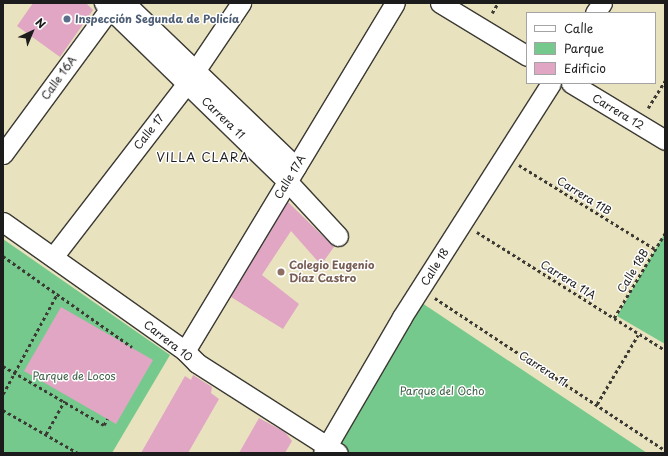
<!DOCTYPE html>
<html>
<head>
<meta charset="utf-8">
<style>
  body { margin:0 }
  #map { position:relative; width:668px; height:456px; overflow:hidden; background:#e9e2bf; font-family:"Playpen Sans",sans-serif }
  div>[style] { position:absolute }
  .green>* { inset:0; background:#76c98c }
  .building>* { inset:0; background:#e0a6c4 }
  .path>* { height:2.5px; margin-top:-1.25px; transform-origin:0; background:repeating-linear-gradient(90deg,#3b3a34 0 3px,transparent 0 6px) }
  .roads { filter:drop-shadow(1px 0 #3b3a34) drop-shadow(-1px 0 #3b3a34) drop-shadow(0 1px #3b3a34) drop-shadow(0 -1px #3b3a34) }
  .minor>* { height:19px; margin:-9.5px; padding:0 9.5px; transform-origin:9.5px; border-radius:9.5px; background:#fff }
  .dots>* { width:11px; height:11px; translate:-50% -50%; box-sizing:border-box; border:2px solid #fff; border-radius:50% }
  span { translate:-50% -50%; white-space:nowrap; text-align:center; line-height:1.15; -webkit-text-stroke:3px #fff; paint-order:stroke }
  .service-label { font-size:11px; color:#4e5e75; font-weight:700 }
  .left { translate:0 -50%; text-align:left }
  .street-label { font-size:11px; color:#1c1c1c }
  .education-label { font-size:11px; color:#785e54; font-weight:700 }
  .park-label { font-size:11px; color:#406149 }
  .neighbourhood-label { font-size:12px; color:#1c1c1c; letter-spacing:1px }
  .frame { position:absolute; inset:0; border:4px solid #1c1c1c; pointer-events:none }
  .legend { position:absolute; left:526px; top:12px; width:130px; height:72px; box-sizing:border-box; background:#fff; border:1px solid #a4a4a4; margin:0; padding:5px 7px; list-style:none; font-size:12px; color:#1c1c1c }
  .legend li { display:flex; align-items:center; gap:8px; height:20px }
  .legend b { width:20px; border:1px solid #a4a4a4 }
  .north { position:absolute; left:12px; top:12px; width:40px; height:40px; -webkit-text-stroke:3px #fff; paint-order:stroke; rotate:44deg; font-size:11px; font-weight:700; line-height:16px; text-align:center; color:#1c1c1c }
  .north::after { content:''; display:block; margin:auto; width:14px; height:18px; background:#1c1c1c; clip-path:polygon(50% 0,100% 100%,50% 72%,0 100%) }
</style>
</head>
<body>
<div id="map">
  <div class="green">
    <i style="clip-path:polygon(665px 233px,665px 344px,617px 316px)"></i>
    <i style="clip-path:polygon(3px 239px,170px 355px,112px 453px,3px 453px)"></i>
    <i style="clip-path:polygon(422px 303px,647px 453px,349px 453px,337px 445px)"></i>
  </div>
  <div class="building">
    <i style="clip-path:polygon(33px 3px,86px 3px,93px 10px,60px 57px,17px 26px)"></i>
    <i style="clip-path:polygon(288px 202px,334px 247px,321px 265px,291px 231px,262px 275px,299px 304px,283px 329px,231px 297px)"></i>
    <i style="clip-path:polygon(61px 307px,153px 360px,116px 424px,24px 371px)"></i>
    <i style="clip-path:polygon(193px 375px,212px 387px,211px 393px,219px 399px,188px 453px,141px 453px,185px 376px,191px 380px)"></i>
    <i style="clip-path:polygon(259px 418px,285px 432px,292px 441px,285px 453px,239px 453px)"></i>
  </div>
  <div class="path">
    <i style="left:492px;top:13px;width:12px;rotate:-59deg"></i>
    <i style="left:648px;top:108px;width:32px;rotate:-58deg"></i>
    <i style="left:519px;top:165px;width:160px;rotate:31.7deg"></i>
    <i style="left:477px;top:232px;width:222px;rotate:32.1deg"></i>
    <i style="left:3px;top:256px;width:158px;rotate:35.2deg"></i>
    <i style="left:435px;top:298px;width:276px;rotate:33.5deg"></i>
    <i style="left:614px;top:318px;width:99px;rotate:-59deg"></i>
    <i style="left:3px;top:366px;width:117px;rotate:30.3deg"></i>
    <i style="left:104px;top:425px;width:7px;rotate:-63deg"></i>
    <i style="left:3px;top:394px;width:114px;rotate:-61.6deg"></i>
    <i style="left:597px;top:404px;width:80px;rotate:-59.3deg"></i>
    <i style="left:3px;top:410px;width:86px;rotate:29.8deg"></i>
    <i style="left:46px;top:434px;width:38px;rotate:-61deg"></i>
  </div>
  <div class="roads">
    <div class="minor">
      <i style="left:104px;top:3px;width:255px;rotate:44.2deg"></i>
      <i style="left:287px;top:181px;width:75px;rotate:47.2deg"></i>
      <i style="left:125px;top:3px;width:237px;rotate:43.8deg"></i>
      <i style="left:440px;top:3px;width:102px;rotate:31.3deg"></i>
      <i style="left:595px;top:13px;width:12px;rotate:-55deg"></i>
      <i style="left:571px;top:83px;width:110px;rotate:31.2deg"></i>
      <i style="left:3px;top:154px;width:187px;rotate:-53.7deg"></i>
      <i style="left:3px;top:222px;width:223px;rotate:35.3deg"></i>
      <i style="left:185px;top:351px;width:17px;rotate:45deg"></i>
      <i style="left:197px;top:363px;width:167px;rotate:32.6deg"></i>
      <i style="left:53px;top:257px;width:220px;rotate:-52.4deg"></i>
      <i style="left:187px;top:83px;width:97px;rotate:-56deg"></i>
      <i style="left:185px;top:351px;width:406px;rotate:-58.9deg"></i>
      <i style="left:323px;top:453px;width:157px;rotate:-59.8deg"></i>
      <i style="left:402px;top:317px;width:277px;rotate:-57.5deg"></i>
    </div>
  </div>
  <div class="dots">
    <i style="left:67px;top:19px;background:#5c6f8a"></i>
    <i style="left:281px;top:272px;background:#8d6e63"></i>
  </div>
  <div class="service-label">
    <span class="left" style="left:75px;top:19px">Inspección Segunda de Policía</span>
  </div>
  <div class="street-label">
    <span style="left:59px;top:78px;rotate:-54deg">Calle 16A</span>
    <span style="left:618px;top:112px;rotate:31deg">Carrera 12</span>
    <span style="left:223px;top:118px;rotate:44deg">Carrera 11</span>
    <span style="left:149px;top:132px;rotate:-52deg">Calle 17</span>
    <span style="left:290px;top:177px;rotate:-59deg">Calle 17A</span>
    <span style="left:584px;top:196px;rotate:32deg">Carrera 11B</span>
    <span style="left:435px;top:267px;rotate:-58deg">Calle 18</span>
    <span style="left:633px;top:271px;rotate:-59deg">Calle 18B</span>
    <span style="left:568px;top:280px;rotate:32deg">Carrera 11A</span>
    <span style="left:168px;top:341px;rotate:38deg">Carrera 10</span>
    <span style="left:543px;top:369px;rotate:33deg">Carrera 11</span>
  </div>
  <div class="education-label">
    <span class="left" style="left:289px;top:272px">Colegio Eugenio<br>Díaz Castro</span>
  </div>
  <div class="park-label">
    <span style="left:74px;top:376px">Parque de Locos</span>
    <span style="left:442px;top:391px">Parque del Ocho</span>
  </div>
  <div class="neighbourhood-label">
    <span style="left:203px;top:158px">VILLA CLARA</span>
  </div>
  <div class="frame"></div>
  <ul class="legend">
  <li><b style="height:5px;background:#fff"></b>Calle</li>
  <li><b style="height:11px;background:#76c98c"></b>Parque</li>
  <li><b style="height:11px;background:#e0a6c4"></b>Edificio</li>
  </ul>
  <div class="north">N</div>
</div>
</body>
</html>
